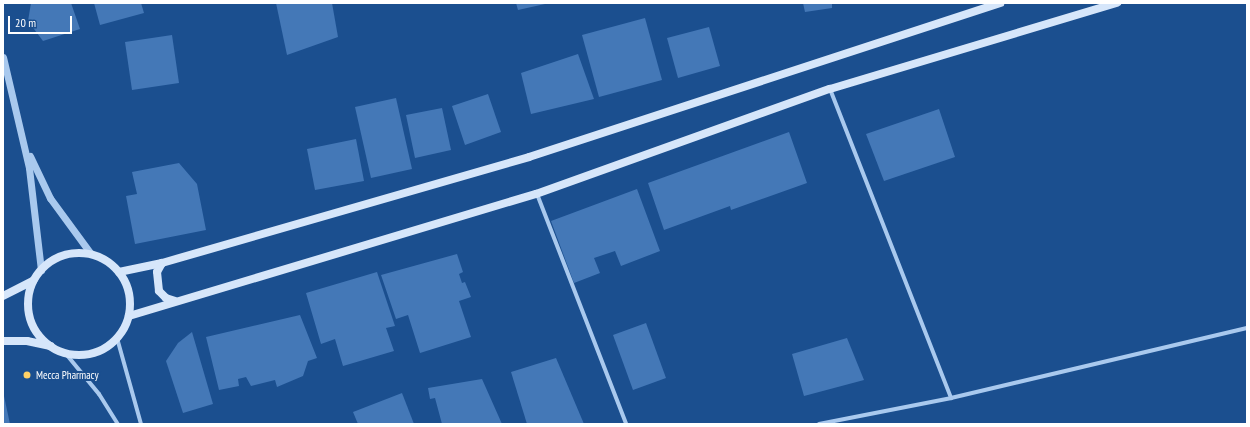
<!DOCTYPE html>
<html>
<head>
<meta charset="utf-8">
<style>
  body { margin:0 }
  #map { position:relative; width:1250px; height:427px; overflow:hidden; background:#1b4f8f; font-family:"PT Sans Narrow",sans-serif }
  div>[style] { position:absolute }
  .building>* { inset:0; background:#4478b7 }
  .minor>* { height:4px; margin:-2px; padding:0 2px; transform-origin:2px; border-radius:2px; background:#a9c9ee }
  .tertiary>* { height:7px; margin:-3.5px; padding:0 3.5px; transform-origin:3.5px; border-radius:3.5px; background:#a9c9ee }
  .secondary>* { height:8px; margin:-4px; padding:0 4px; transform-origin:4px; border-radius:4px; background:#d6e6fa }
  .secondary>.ring { margin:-4px; padding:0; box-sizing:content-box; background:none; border:8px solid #d6e6fa; border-radius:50% }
  .dots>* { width:11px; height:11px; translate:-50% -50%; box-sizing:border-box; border:2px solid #1b4f8f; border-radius:50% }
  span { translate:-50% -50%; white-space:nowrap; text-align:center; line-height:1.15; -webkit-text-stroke:4px #1b4f8f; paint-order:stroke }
  .poi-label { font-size:11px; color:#fff }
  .left { translate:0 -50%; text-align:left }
  .frame { position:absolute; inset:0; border:4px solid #fff; pointer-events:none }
  .scale { position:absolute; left:8px; top:16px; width:64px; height:18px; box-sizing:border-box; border:2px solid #fff; border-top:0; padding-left:5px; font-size:12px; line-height:14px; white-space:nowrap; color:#fff; -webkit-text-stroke:3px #1b4f8f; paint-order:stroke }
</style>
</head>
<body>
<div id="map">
  <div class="building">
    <i style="clip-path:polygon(31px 3px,71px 3px,80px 29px,43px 41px,28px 21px)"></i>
    <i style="clip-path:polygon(94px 3px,141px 3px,144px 13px,100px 25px)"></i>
    <i style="clip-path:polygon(276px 3px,332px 3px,338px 37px,287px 55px)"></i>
    <i style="clip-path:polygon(516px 3px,545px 3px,545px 4px,518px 10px)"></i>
    <i style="clip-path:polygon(803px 3px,832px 3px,832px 8px,805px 12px)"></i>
    <i style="clip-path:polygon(645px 18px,662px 80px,599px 97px,582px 35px)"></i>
    <i style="clip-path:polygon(709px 27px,720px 66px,678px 78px,667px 38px)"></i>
    <i style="clip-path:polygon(172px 35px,179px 83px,132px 90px,125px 42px)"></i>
    <i style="clip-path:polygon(578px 54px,594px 99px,531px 114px,521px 73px)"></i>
    <i style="clip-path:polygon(488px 94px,501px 132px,465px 145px,452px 106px)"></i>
    <i style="clip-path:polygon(396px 98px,412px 169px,371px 178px,355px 107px)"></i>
    <i style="clip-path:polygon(442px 108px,451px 150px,415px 158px,406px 115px)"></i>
    <i style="clip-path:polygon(939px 109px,955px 157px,884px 181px,866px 134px)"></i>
    <i style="clip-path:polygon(789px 132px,807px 183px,731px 210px,730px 206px,664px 230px,648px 183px)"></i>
    <i style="clip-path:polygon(356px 139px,364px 181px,315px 190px,307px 149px)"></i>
    <i style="clip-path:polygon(179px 163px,197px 184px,206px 230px,135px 244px,126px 196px,137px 194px,132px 172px)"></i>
    <i style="clip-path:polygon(637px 189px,660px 251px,621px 266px,615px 251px,594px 258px,600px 273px,574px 283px,551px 221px)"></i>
    <i style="clip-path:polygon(457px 254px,463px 272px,459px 274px,462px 283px,465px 282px,471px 297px,459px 301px,471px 337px,420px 353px,408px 315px,396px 319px,381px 275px)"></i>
    <i style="clip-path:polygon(377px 272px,395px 326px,386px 328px,394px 351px,343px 366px,335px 339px,321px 344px,306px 293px)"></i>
    <i style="clip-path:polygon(300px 315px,317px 358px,308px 361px,303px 376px,277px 387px,275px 380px,251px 386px,246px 377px,238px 379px,239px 386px,219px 390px,206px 337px)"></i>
    <i style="clip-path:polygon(646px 323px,666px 378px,633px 390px,613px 335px)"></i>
    <i style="clip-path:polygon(192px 332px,213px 404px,183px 413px,166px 361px,178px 343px)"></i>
    <i style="clip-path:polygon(847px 338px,864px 380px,804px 396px,792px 354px)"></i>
    <i style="clip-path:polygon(556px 358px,584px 424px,527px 424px,511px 372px)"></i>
    <i style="clip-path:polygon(482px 379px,502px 424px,442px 424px,435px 398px,430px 399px,428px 388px)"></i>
    <i style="clip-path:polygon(402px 393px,414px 424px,358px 424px,353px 412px)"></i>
    <i style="clip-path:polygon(4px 396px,10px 424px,3px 424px)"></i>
  </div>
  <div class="minor">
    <i style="left:830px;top:89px;width:332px;rotate:68.6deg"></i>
    <i style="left:537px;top:194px;width:247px;rotate:68.8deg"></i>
    <i style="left:117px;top:338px;width:89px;rotate:74.4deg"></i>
    <i style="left:66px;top:354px;width:52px;rotate:50.5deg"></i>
    <i style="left:99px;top:394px;width:36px;rotate:58deg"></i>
    <i style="left:819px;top:424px;width:135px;rotate:-11.1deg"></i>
    <i style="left:951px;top:398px;width:304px;rotate:-13.3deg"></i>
  </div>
  <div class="tertiary">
    <i style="left:3px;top:57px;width:114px;rotate:76.8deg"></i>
    <i style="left:29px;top:168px;width:103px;rotate:83.3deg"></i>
    <i style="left:30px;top:156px;width:47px;rotate:64.5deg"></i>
    <i style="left:50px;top:198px;width:69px;rotate:53.8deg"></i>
  </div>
  <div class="secondary">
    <i class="ring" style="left:28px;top:253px;width:94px;height:94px"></i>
    <i style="left:162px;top:263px;width:10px;rotate:119deg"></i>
    <i style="left:157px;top:272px;width:19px;rotate:84deg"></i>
    <i style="left:159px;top:291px;width:10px;rotate:45deg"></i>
    <i style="left:166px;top:298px;width:9px;rotate:18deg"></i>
    <i style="left:119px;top:272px;width:44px;rotate:-11.8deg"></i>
    <i style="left:162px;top:263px;width:382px;rotate:-16.1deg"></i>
    <i style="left:529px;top:157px;width:496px;rotate:-18.1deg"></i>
    <i style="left:3px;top:296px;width:34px;rotate:-27deg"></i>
    <i style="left:129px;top:316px;width:425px;rotate:-16.7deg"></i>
    <i style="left:536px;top:194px;width:312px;rotate:-19.7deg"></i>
    <i style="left:830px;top:89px;width:300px;rotate:-16.7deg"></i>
    <i style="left:3px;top:341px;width:24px"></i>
    <i style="left:27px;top:341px;width:24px;rotate:12deg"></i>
  </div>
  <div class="dots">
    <i style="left:27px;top:375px;background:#ffd166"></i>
  </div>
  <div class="poi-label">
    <span class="left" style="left:36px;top:375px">Mecca Pharmacy</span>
  </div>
  <div class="frame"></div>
  <div class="scale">20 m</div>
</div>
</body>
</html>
